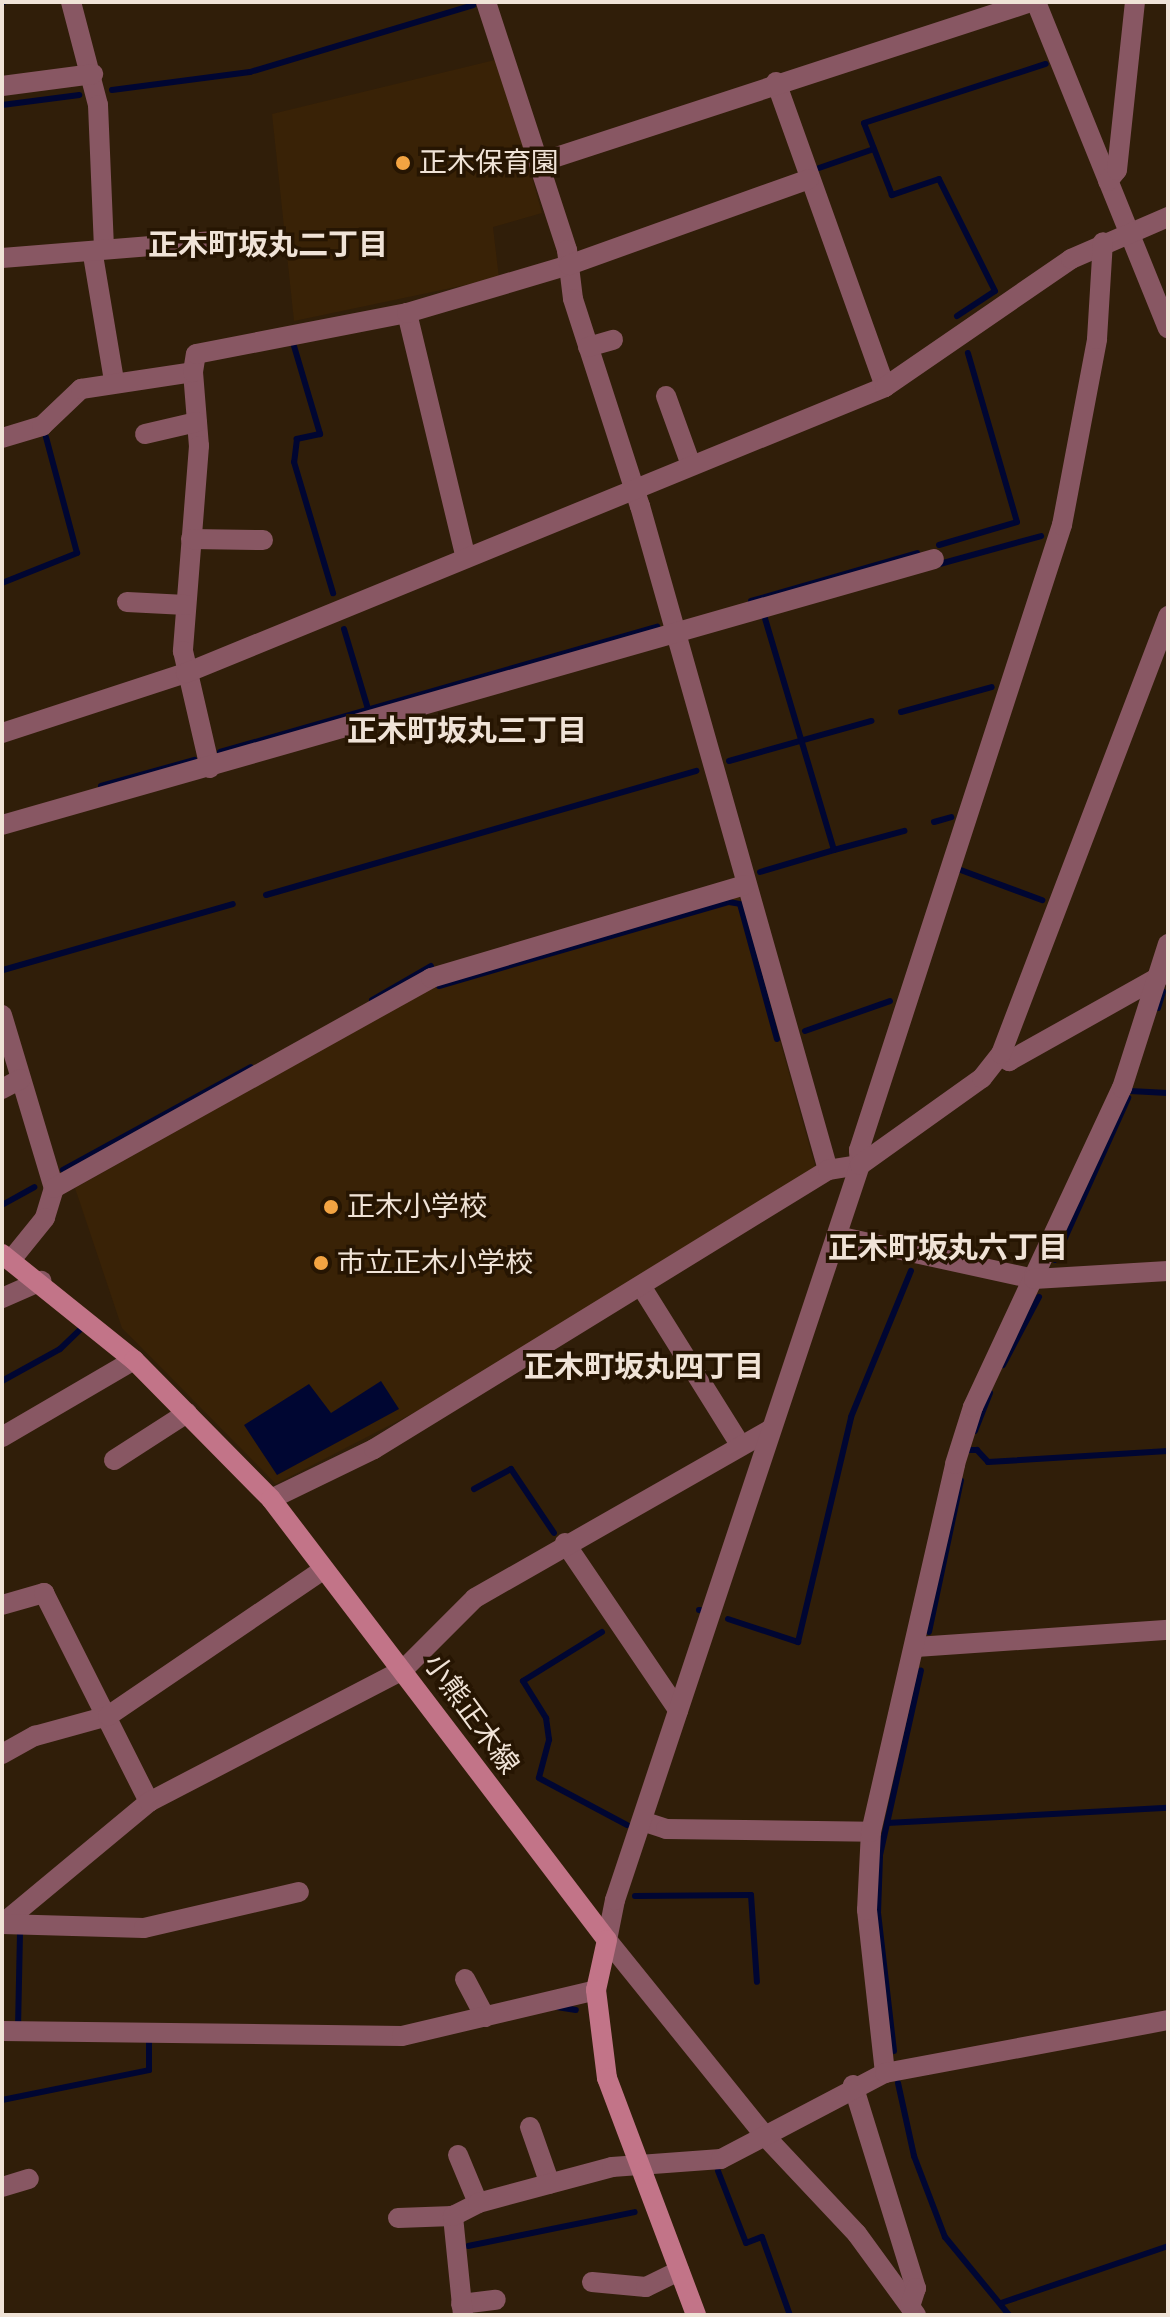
<!DOCTYPE html>
<html>
<head>
<meta charset="utf-8">
<style>
  body { margin:0 }
  #map { position:relative; width:1170px; height:2317px; overflow:hidden; background:#301e09; font-family:Karla,"Noto Sans JP",sans-serif }
  div>[style] { position:absolute }
  .built>* { inset:0; background:#392206 }
  .water>* { inset:0; background:#000632 }
  .stream>* { height:6px; margin:-3px; padding:0 3px; transform-origin:3px; border-radius:3px; background:#000632 }
  .minor>* { height:20px; margin:-10px; padding:0 10px; transform-origin:10px; border-radius:10px; background:#885763 }
  .tertiary>* { height:20px; margin:-10px; padding:0 10px; transform-origin:10px; border-radius:10px; background:#885763 }
  .secondary>* { height:20px; margin:-10px; padding:0 10px; transform-origin:10px; border-radius:10px; background:#c27488 }
  .dots>* { width:22px; height:22px; translate:-50% -50%; box-sizing:border-box; border:4px solid #261502; border-radius:50% }
  span { translate:-50% -50%; white-space:nowrap; text-align:center; line-height:1.15; -webkit-text-stroke:7px #261502; paint-order:stroke }
  .poi-label { font-size:28px; color:#f0e3d7 }
  .left { translate:0 -50%; text-align:left }
  .street-label { font-size:28px; color:#f0e3d7 }
  .neighbourhood-label { font-size:30px; color:#f0e3d7; font-weight:700 }
  .frame { position:absolute; inset:0; border:4px solid #f0e3d7; pointer-events:none }
</style>
</head>
<body>
<div id="map">
  <div class="built">
    <i style="clip-path:polygon(499px 59px,542px 213px,493px 227px,499px 278px,294px 321px,272px 114px)"></i>
    <i style="clip-path:polygon(739px 896px,816px 1169px,431px 1404px,276px 1484px,122px 1328px,75px 1188px,442px 982px)"></i>
  </div>
  <div class="water">
    <i style="clip-path:polygon(381px 1381px,399px 1409px,277px 1475px,244px 1425px,309px 1384px,331px 1413px)"></i>
  </div>
  <div class="stream">
    <i style="left:2px;top:3px;width:2px;rotate:-27deg"></i>
    <i style="left:112px;top:90px;width:139px;rotate:-7.4deg"></i>
    <i style="left:250px;top:72px;width:233px;rotate:-16.7deg"></i>
    <i style="left:2px;top:105px;width:78px;rotate:-7.4deg"></i>
    <i style="left:819px;top:168px;width:58px;rotate:-19.1deg"></i>
    <i style="left:957px;top:316px;width:45px;rotate:-33.3deg"></i>
    <i style="left:995px;top:291px;width:125px;rotate:-116.6deg"></i>
    <i style="left:939px;top:179px;width:50px;rotate:161.2deg"></i>
    <i style="left:892px;top:195px;width:77px;rotate:-111.3deg"></i>
    <i style="left:864px;top:123px;width:191px;rotate:-18deg"></i>
    <i style="left:294px;top:346px;width:92px;rotate:73.5deg"></i>
    <i style="left:320px;top:434px;width:24px;rotate:168deg"></i>
    <i style="left:297px;top:439px;width:23px;rotate:97deg"></i>
    <i style="left:294px;top:462px;width:137px;rotate:73.4deg"></i>
    <i style="left:939px;top:545px;width:81px;rotate:-16.4deg"></i>
    <i style="left:1017px;top:522px;width:176px;rotate:-106.2deg"></i>
    <i style="left:936px;top:565px;width:109px;rotate:-15.4deg"></i>
    <i style="left:2px;top:583px;width:81px;rotate:-21.8deg"></i>
    <i style="left:77px;top:553px;width:120px;rotate:-105deg"></i>
    <i style="left:751px;top:601px;width:173px;rotate:-16.1deg"></i>
    <i style="left:344px;top:629px;width:84px;rotate:73.3deg"></i>
    <i style="left:901px;top:712px;width:94px;rotate:-15.4deg"></i>
    <i style="left:220px;top:752px;width:455px;rotate:-16deg"></i>
    <i style="left:729px;top:761px;width:148px;rotate:-15.7deg"></i>
    <i style="left:101px;top:786px;width:97px;rotate:-15.6deg"></i>
    <i style="left:934px;top:822px;width:18px;rotate:-16deg"></i>
    <i style="left:834px;top:850px;width:73px;rotate:-15.2deg"></i>
    <i style="left:958px;top:869px;width:90px;rotate:20.3deg"></i>
    <i style="left:760px;top:872px;width:77px;rotate:-16.6deg"></i>
    <i style="left:834px;top:850px;width:245px;rotate:-106.6deg"></i>
    <i style="left:266px;top:895px;width:448px;rotate:-16.1deg"></i>
    <i style="left:3px;top:970px;width:239px;rotate:-16deg"></i>
    <i style="left:439px;top:986px;width:302px;rotate:-16.2deg"></i>
    <i style="left:729px;top:902px;width:11px;rotate:10deg"></i>
    <i style="left:740px;top:904px;width:140px;rotate:74.7deg"></i>
    <i style="left:372px;top:1000px;width:68px;rotate:-30deg"></i>
    <i style="left:1158px;top:1008px;width:17px;rotate:-73deg"></i>
    <i style="left:805px;top:1031px;width:90px;rotate:-19.4deg"></i>
    <i style="left:1130px;top:1091px;width:38px;rotate:3deg"></i>
    <i style="left:63px;top:1170px;width:214px;rotate:-28.7deg"></i>
    <i style="left:2px;top:1205px;width:37px;rotate:-29deg"></i>
    <i style="left:1055px;top:1260px;width:178px;rotate:-65.7deg"></i>
    <i style="left:1003px;top:1365px;width:77px;rotate:-62.1deg"></i>
    <i style="left:2px;top:1381px;width:66px;rotate:-28.9deg"></i>
    <i style="left:60px;top:1349px;width:29px;rotate:-44deg"></i>
    <i style="left:975px;top:1431px;width:41px;rotate:-68.5deg"></i>
    <i style="left:968px;top:1450px;width:9px"></i>
    <i style="left:977px;top:1450px;width:16px;rotate:47deg"></i>
    <i style="left:988px;top:1462px;width:180px;rotate:-3.5deg"></i>
    <i style="left:474px;top:1489px;width:42px;rotate:-28.4deg"></i>
    <i style="left:511px;top:1469px;width:77px;rotate:56.1deg"></i>
    <i style="left:699px;top:1610px;width:1px"></i>
    <i style="left:728px;top:1619px;width:74px;rotate:18.2deg"></i>
    <i style="left:798px;top:1642px;width:231px;rotate:-76.7deg"></i>
    <i style="left:851px;top:1417px;width:158px;rotate:-67.7deg"></i>
    <i style="left:602px;top:1632px;width:93px;rotate:148.2deg"></i>
    <i style="left:523px;top:1681px;width:44px;rotate:58.1deg"></i>
    <i style="left:546px;top:1718px;width:22px;rotate:82deg"></i>
    <i style="left:549px;top:1740px;width:39px;rotate:105deg"></i>
    <i style="left:539px;top:1778px;width:100px;rotate:28.1deg"></i>
    <i style="left:929px;top:1632px;width:155px;rotate:-78.1deg"></i>
    <i style="left:887px;top:1823px;width:281px;rotate:-3.1deg"></i>
    <i style="left:635px;top:1896px;width:116px;rotate:-0.5deg"></i>
    <i style="left:751px;top:1895px;width:87px;rotate:86.1deg"></i>
    <i style="left:557px;top:2007px;width:19px;rotate:9deg"></i>
    <i style="left:18px;top:2028px;width:94px;rotate:-88.8deg"></i>
    <i style="left:894px;top:2051px;width:139px;rotate:-96.6deg"></i>
    <i style="left:878px;top:1913px;width:58px;rotate:-88deg"></i>
    <i style="left:880px;top:1855px;width:189px;rotate:-77.5deg"></i>
    <i style="left:898px;top:2083px;width:75px;rotate:77.6deg"></i>
    <i style="left:914px;top:2156px;width:87px;rotate:69.1deg"></i>
    <i style="left:945px;top:2237px;width:101px;rotate:50.6deg"></i>
    <i style="left:2px;top:2100px;width:150px;rotate:-11.5deg"></i>
    <i style="left:149px;top:2070px;width:29px;rotate:-90deg"></i>
    <i style="left:718px;top:2171px;width:77px;rotate:68.7deg"></i>
    <i style="left:746px;top:2243px;width:17px;rotate:-21deg"></i>
    <i style="left:762px;top:2237px;width:83px;rotate:70.3deg"></i>
    <i style="left:468px;top:2246px;width:170px;rotate:-11.5deg"></i>
    <i style="left:1001px;top:2303px;width:176px;rotate:-18.8deg"></i>
  </div>
  <div class="minor">
    <i style="left:71px;top:2px;width:106px;rotate:75.3deg"></i>
    <i style="left:98px;top:105px;width:141px;rotate:87.6deg"></i>
    <i style="left:486px;top:2px;width:261px;rotate:71.9deg"></i>
    <i style="left:567px;top:250px;width:49px;rotate:83deg"></i>
    <i style="left:573px;top:299px;width:218px;rotate:72.1deg"></i>
    <i style="left:640px;top:506px;width:690px;rotate:74.19deg"></i>
    <i style="left:1036px;top:2px;width:352px;rotate:68deg"></i>
    <i style="left:776px;top:82px;width:324px;rotate:70.3deg"></i>
    <i style="left:2px;top:86px;width:92px;rotate:-7.5deg"></i>
    <i style="left:538px;top:163px;width:519px;rotate:-18.09deg"></i>
    <i style="left:1108px;top:181px;width:14px;rotate:-51deg"></i>
    <i style="left:1117px;top:170px;width:169px;rotate:-83.9deg"></i>
    <i style="left:93px;top:255px;width:127px;rotate:80.5deg"></i>
    <i style="left:2px;top:258px;width:212px;rotate:-4.6deg"></i>
    <i style="left:407px;top:313px;width:252px;rotate:76.5deg"></i>
    <i style="left:588px;top:347px;width:26px;rotate:-16deg"></i>
    <i style="left:193px;top:372px;width:74px;rotate:85.4deg"></i>
    <i style="left:199px;top:446px;width:206px;rotate:94.5deg"></i>
    <i style="left:183px;top:651px;width:120px;rotate:77deg"></i>
    <i style="left:666px;top:396px;width:73px;rotate:70.1deg"></i>
    <i style="left:145px;top:434px;width:53px;rotate:-13deg"></i>
    <i style="left:2px;top:438px;width:42px;rotate:-16.7deg"></i>
    <i style="left:42px;top:426px;width:54px;rotate:-43.5deg"></i>
    <i style="left:81px;top:389px;width:113px;rotate:-8.6deg"></i>
    <i style="left:193px;top:372px;width:18px;rotate:-81deg"></i>
    <i style="left:196px;top:354px;width:215px;rotate:-11deg"></i>
    <i style="left:407px;top:313px;width:169px;rotate:-16.5deg"></i>
    <i style="left:569px;top:265px;width:255px;rotate:-19.7deg"></i>
    <i style="left:191px;top:539px;width:72px;rotate:0.8deg"></i>
    <i style="left:127px;top:602px;width:59px;rotate:2.9deg"></i>
    <i style="left:2px;top:733px;width:194px;rotate:-18.1deg"></i>
    <i style="left:186px;top:673px;width:755px;rotate:-22.25deg"></i>
    <i style="left:885px;top:387px;width:226px;rotate:-34.5deg"></i>
    <i style="left:1071px;top:259px;width:106px;rotate:-23.4deg"></i>
    <i style="left:2px;top:825px;width:969px;rotate:-15.93deg"></i>
    <i style="left:2px;top:1015px;width:181px;rotate:73.3deg"></i>
    <i style="left:54px;top:1188px;width:31px;rotate:107deg"></i>
    <i style="left:45px;top:1218px;width:54px;rotate:129deg"></i>
    <i style="left:1001px;top:1054px;width:11px;rotate:41deg"></i>
    <i style="left:1009px;top:1061px;width:178px;rotate:-29.3deg"></i>
    <i style="left:2px;top:1089px;width:21px;rotate:-28deg"></i>
    <i style="left:54px;top:1188px;width:432px;rotate:-29.1deg"></i>
    <i style="left:431px;top:978px;width:327px;rotate:-16.5deg"></i>
    <i style="left:837px;top:1236px;width:202px;rotate:12.3deg"></i>
    <i style="left:641px;top:1286px;width:185px;rotate:58deg"></i>
    <i style="left:2px;top:1298px;width:43px;rotate:-23.6deg"></i>
    <i style="left:2px;top:1437px;width:153px;rotate:-30.3deg"></i>
    <i style="left:114px;top:1460px;width:87px;rotate:-32.8deg"></i>
    <i style="left:271px;top:1499px;width:114px;rotate:-25.9deg"></i>
    <i style="left:374px;top:1449px;width:533px;rotate:-31.57deg"></i>
    <i style="left:828px;top:1170px;width:32px;rotate:-9deg"></i>
    <i style="left:860px;top:1165px;width:15px;rotate:-94deg"></i>
    <i style="left:859px;top:1150px;width:657px;rotate:-72.01deg"></i>
    <i style="left:1062px;top:525px;width:189px;rotate:-79.3deg"></i>
    <i style="left:1097px;top:339px;width:97px;rotate:-86.5deg"></i>
    <i style="left:565px;top:1543px;width:202px;rotate:55.9deg"></i>
    <i style="left:2px;top:1605px;width:44px;rotate:-15.9deg"></i>
    <i style="left:44px;top:1593px;width:234px;rotate:63.3deg"></i>
    <i style="left:916px;top:1647px;width:253px;rotate:-3.9deg"></i>
    <i style="left:2px;top:1754px;width:38px;rotate:-29deg"></i>
    <i style="left:35px;top:1736px;width:76px;rotate:-15.3deg"></i>
    <i style="left:108px;top:1716px;width:261px;rotate:-34.2deg"></i>
    <i style="left:642px;top:1821px;width:25px;rotate:18deg"></i>
    <i style="left:666px;top:1829px;width:205px;rotate:0.8deg"></i>
    <i style="left:2px;top:1924px;width:191px;rotate:-39.7deg"></i>
    <i style="left:149px;top:1802px;width:288px;rotate:-27.5deg"></i>
    <i style="left:404px;top:1669px;width:100px;rotate:-45deg"></i>
    <i style="left:475px;top:1598px;width:341px;rotate:-29.7deg"></i>
    <i style="left:2px;top:1924px;width:142px;rotate:1.6deg"></i>
    <i style="left:144px;top:1928px;width:159px;rotate:-13.1deg"></i>
    <i style="left:607px;top:1940px;width:252px;rotate:51.1deg"></i>
    <i style="left:765px;top:2136px;width:134px;rotate:46.8deg"></i>
    <i style="left:857px;top:2234px;width:100px;rotate:53.9deg"></i>
    <i style="left:465px;top:1979px;width:43px;rotate:62.2deg"></i>
    <i style="left:2px;top:2031px;width:400px;rotate:0.7deg"></i>
    <i style="left:402px;top:2036px;width:199px;rotate:-13.3deg"></i>
    <i style="left:885px;top:2073px;width:164px;rotate:-96.3deg"></i>
    <i style="left:867px;top:1910px;width:78px;rotate:-87.1deg"></i>
    <i style="left:871px;top:1832px;width:377px;rotate:-77.1deg"></i>
    <i style="left:955px;top:1464px;width:60px;rotate:-72.5deg"></i>
    <i style="left:973px;top:1407px;width:352px;rotate:-65deg"></i>
    <i style="left:1122px;top:1088px;width:151px;rotate:-72.3deg"></i>
    <i style="left:853px;top:2085px;width:213px;rotate:72.8deg"></i>
    <i style="left:916px;top:2288px;width:19px;rotate:108deg"></i>
    <i style="left:530px;top:2127px;width:60px;rotate:70.7deg"></i>
    <i style="left:458px;top:2155px;width:52px;rotate:67.4deg"></i>
    <i style="left:2px;top:2187px;width:28px;rotate:-17deg"></i>
    <i style="left:398px;top:2218px;width:55px;rotate:-2.1deg"></i>
    <i style="left:592px;top:2282px;width:54px;rotate:5.3deg"></i>
    <i style="left:646px;top:2287px;width:37px;rotate:-26deg"></i>
    <i style="left:461px;top:2304px;width:35px;rotate:-7deg"></i>
    <i style="left:463px;top:2315px;width:100px;rotate:-95.8deg"></i>
    <i style="left:453px;top:2216px;width:28px;rotate:-27deg"></i>
    <i style="left:478px;top:2203px;width:139px;rotate:-15deg"></i>
    <i style="left:612px;top:2167px;width:109px;rotate:-4.2deg"></i>
    <i style="left:721px;top:2159px;width:185px;rotate:-27.7deg"></i>
    <i style="left:885px;top:2073px;width:288px;rotate:-10.6deg"></i>
  </div>
  <div class="tertiary">
    <i style="left:1034px;top:1279px;width:134px;rotate:-3.4deg"></i>
    <i style="left:607px;top:1940px;width:41px;rotate:-78.7deg"></i>
    <i style="left:615px;top:1900px;width:775px;rotate:-71.57deg"></i>
    <i style="left:860px;top:1165px;width:150px;rotate:-35.5deg"></i>
    <i style="left:982px;top:1078px;width:31px;rotate:-52deg"></i>
    <i style="left:1001px;top:1054px;width:469px;rotate:-69.1deg"></i>
  </div>
  <div class="secondary">
    <i style="left:2px;top:1254px;width:169px;rotate:38.8deg"></i>
    <i style="left:134px;top:1360px;width:195px;rotate:45.4deg"></i>
    <i style="left:271px;top:1499px;width:554px;rotate:52.7deg"></i>
    <i style="left:607px;top:1940px;width:51px;rotate:102.4deg"></i>
    <i style="left:596px;top:1990px;width:89px;rotate:82.9deg"></i>
    <i style="left:607px;top:2078px;width:253px;rotate:69.4deg"></i>
  </div>
  <div class="dots">
    <i style="left:403px;top:163px;background:#f3a442"></i>
    <i style="left:331px;top:1207px;background:#f3a442"></i>
    <i style="left:321px;top:1263px;background:#f3a442"></i>
  </div>
  <div class="poi-label">
    <span class="left" style="left:419px;top:163px">正木保育園</span>
    <span class="left" style="left:347px;top:1207px">正木小学校</span>
    <span class="left" style="left:337px;top:1263px">市立正木小学校</span>
  </div>
  <div class="street-label">
    <span style="left:471px;top:1714px;rotate:54deg">小熊正木線</span>
  </div>
  <div class="neighbourhood-label">
    <span style="left:268px;top:245px">正木町坂丸二丁目</span>
    <span style="left:467px;top:731px">正木町坂丸三丁目</span>
    <span style="left:948px;top:1248px">正木町坂丸六丁目</span>
    <span style="left:644px;top:1367px">正木町坂丸四丁目</span>
  </div>
  <div class="frame"></div>
</div>
</body>
</html>
